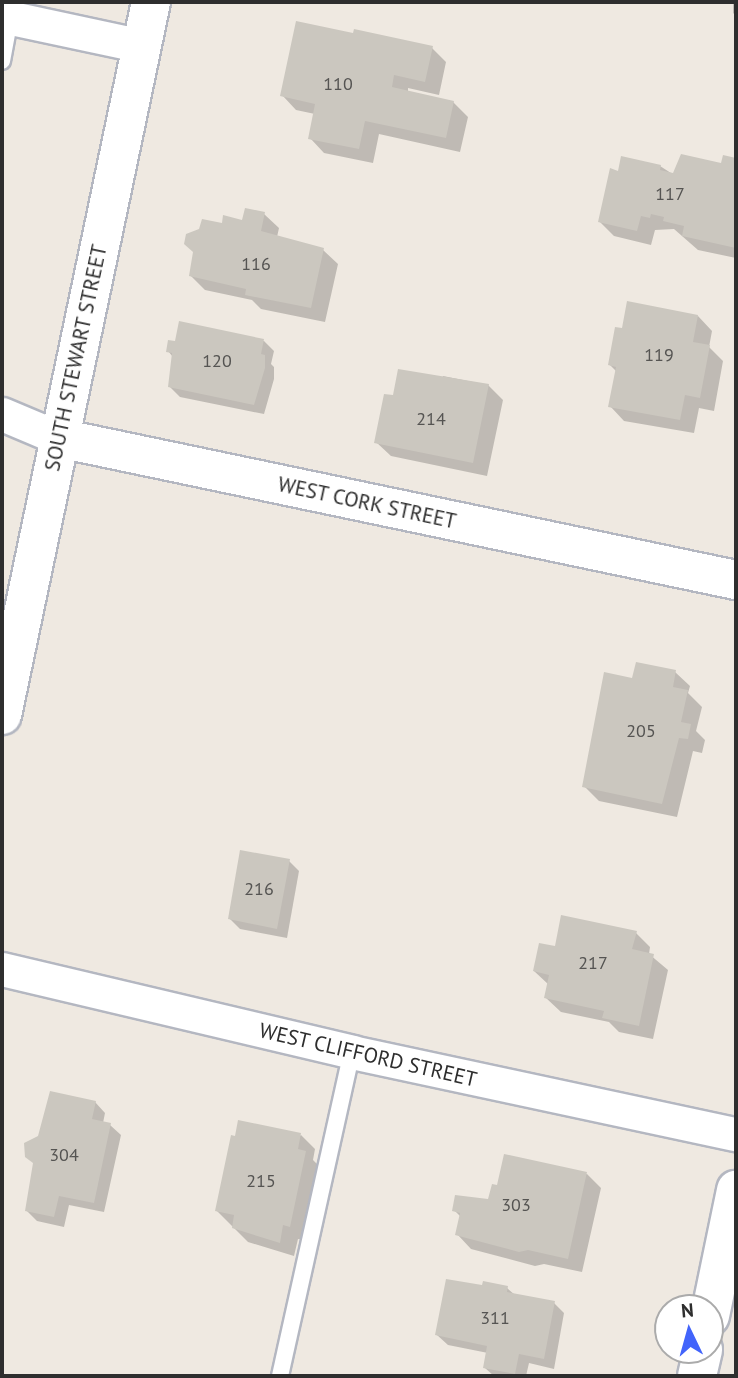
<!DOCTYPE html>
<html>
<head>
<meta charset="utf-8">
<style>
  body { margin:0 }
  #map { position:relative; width:738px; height:1378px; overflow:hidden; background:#efe9e1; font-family:"PT Sans",sans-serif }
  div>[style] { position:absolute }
  .shadow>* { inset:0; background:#0003 }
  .building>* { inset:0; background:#cbc7bf }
  .roads { filter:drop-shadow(2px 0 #b4b7c1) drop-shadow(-2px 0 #b4b7c1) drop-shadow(0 2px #b4b7c1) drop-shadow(0 -2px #b4b7c1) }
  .lane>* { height:16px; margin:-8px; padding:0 8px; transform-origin:8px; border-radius:8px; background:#fff }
  .street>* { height:33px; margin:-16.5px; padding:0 16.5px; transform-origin:16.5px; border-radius:16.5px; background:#fff }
  .secondary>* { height:38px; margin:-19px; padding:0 19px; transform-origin:19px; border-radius:19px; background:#fff }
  span { translate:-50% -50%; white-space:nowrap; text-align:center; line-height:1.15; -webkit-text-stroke:5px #fff; paint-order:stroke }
  .number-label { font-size:18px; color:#555452 }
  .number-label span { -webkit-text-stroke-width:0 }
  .street-label { font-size:21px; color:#2e2e2e }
  .frame { position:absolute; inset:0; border:4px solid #2e2e2e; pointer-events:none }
  .north { position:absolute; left:654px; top:1294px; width:70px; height:70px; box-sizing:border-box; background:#fff; border:2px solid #ababab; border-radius:50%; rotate:355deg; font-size:19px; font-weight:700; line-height:28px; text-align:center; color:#2e2e2e }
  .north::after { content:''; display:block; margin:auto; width:24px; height:32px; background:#4264fb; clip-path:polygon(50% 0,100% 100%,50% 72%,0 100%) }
</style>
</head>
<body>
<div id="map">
  <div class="shadow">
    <i style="clip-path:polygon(733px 2px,736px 2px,736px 16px,733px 13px)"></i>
    <i style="clip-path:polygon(432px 48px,446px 62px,439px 95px,408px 88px,408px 92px,453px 102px,468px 117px,460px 152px,379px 134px,373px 163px,324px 153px,310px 138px,315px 114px,296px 110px,282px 95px)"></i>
    <i style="clip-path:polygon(724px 157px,736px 160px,736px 258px,698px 250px,674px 229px,655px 230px,651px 245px,614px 236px,600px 222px,619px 173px,660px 166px,674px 175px,723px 165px)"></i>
    <i style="clip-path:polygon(264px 214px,279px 228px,277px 237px,323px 250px,338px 264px,325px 322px,261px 309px,252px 300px,205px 290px,190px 275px,223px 225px)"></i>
    <i style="clip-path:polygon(698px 316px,712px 331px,709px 347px,723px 361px,714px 411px,699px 408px,694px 433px,624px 421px,610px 406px,616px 371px,610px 365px)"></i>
    <i style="clip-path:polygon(264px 341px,274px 351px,271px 364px,274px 367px,274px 379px,264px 414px,180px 397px,170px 387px,173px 357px,168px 351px)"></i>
    <i style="clip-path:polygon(443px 376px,488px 385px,503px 400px,487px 476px,391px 456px,376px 442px,394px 397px,442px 381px)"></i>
    <i style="clip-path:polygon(675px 672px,690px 686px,688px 693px,702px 707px,696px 731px,705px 740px,702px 753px,693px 751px,677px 817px,599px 801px,584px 786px,633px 680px)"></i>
    <i style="clip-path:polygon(289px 861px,299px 871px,287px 938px,240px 929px,230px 919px)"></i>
    <i style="clip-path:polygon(636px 933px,650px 947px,649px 954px,668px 970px,653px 1039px,619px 1032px,609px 1022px,561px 1012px,546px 998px,549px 985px,534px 971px,556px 948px)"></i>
    <i style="clip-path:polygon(95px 1102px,105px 1113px,103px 1123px,110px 1125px,121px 1135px,104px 1212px,69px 1205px,64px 1227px,37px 1221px,26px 1210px)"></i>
    <i style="clip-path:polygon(301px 1135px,315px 1149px,313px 1160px,320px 1167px,304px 1240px,298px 1239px,294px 1256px,248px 1242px,217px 1211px)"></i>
    <i style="clip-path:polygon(587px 1174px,601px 1188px,582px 1272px,544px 1264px,535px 1266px,471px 1249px,457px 1234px,461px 1217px,454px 1210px)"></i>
    <i style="clip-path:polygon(507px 1288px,515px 1295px,554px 1303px,564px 1313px,554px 1369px,529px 1363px,526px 1376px,494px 1376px,485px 1368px,488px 1353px,448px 1345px,437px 1335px)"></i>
  </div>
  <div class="building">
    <i style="clip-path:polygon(296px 21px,353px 33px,354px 29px,433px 46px,425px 82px,394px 75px,392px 87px,454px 101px,446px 138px,365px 121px,359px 149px,308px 139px,315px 104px,280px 96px)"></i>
    <i style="clip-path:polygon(681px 154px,721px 163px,723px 155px,736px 158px,736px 248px,682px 236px,684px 226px,663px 221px,664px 217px,651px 214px,650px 218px,641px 216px,637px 231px,598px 222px,610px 168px,618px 171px,621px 156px,661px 165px,660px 170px,673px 173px)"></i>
    <i style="clip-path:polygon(245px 208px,265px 212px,261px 231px,324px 248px,311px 308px,245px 295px,246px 289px,189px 276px,193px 252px,184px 244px,186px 234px,199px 229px,202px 219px,222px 223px,223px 215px,242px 220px)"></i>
    <i style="clip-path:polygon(627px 301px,698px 315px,693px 342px,710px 345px,700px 398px,685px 395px,680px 420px,608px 407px,616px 367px,608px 365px,615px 327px,622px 328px)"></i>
    <i style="clip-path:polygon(179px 321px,264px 339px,261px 354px,265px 355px,265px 368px,254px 405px,168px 387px,172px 353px,166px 352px,168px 340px,175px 341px)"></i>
    <i style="clip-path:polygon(398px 369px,489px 384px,473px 463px,374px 443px,384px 394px,393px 395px)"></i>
    <i style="clip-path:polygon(636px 662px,676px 670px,673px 687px,688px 690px,681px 722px,691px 724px,688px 739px,679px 738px,662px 804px,582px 787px,604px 672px,632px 678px)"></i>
    <i style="clip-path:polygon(240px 850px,290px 859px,277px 929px,228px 919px)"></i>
    <i style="clip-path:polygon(561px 915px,637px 931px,632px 949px,654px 954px,639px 1026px,602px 1018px,604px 1011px,544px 998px,549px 975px,533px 971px,539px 943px,555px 946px)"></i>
    <i style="clip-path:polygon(50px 1091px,96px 1101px,92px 1119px,111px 1123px,94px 1203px,59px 1196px,54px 1217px,25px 1211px,33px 1163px,25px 1157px,24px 1143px,38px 1136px)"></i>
    <i style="clip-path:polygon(238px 1120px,301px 1133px,298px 1149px,306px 1151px,290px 1227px,283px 1225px,280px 1243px,232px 1228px,234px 1215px,215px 1211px,231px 1135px,235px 1136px)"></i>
    <i style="clip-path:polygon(504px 1154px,587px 1172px,568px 1259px,528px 1250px,519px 1252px,455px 1235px,460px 1213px,452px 1211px,455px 1195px,488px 1199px,492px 1184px,497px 1185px)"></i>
    <i style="clip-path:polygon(446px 1279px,482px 1285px,483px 1281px,508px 1286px,507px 1292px,555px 1301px,544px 1359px,519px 1354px,515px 1374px,483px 1368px,487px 1346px,435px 1335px)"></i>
  </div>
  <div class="roads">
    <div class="lane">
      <i style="left:2px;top:61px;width:44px;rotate:-79.5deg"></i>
      <i style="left:280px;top:1376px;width:332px;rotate:-77.5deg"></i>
    </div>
    <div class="street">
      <i style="left:2px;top:16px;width:143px;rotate:12.1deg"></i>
      <i style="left:2px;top:414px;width:62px;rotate:22.8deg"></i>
      <i style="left:2px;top:969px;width:360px;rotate:13.3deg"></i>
      <i style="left:352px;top:1052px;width:393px;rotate:12.1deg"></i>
    </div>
    <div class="secondary">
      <i style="left:59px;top:438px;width:692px;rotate:11.85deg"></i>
      <i style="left:2px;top:715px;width:728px;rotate:-78.2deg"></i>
      <i style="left:710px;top:1316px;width:129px;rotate:-78.3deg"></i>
      <i style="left:697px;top:1376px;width:27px;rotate:-77deg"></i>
    </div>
  </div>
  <div class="number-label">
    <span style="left:338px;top:84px">110</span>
    <span style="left:670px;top:194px">117</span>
    <span style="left:256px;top:264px">116</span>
    <span style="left:659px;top:355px">119</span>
    <span style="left:217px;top:361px">120</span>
    <span style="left:431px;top:419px">214</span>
    <span style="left:641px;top:731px">205</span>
    <span style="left:259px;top:889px">216</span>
    <span style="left:593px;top:963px">217</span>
    <span style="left:64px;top:1155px">304</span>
    <span style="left:261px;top:1181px">215</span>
    <span style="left:516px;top:1205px">303</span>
    <span style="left:495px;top:1318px">311</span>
  </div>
  <div class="street-label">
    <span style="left:76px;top:358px;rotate:-78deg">SOUTH STEWART STREET</span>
    <span style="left:367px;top:503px;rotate:12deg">WEST CORK STREET</span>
    <span style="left:368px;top:1055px;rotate:13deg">WEST CLIFFORD STREET</span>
  </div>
  <div class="frame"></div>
  <div class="north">N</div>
</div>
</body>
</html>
